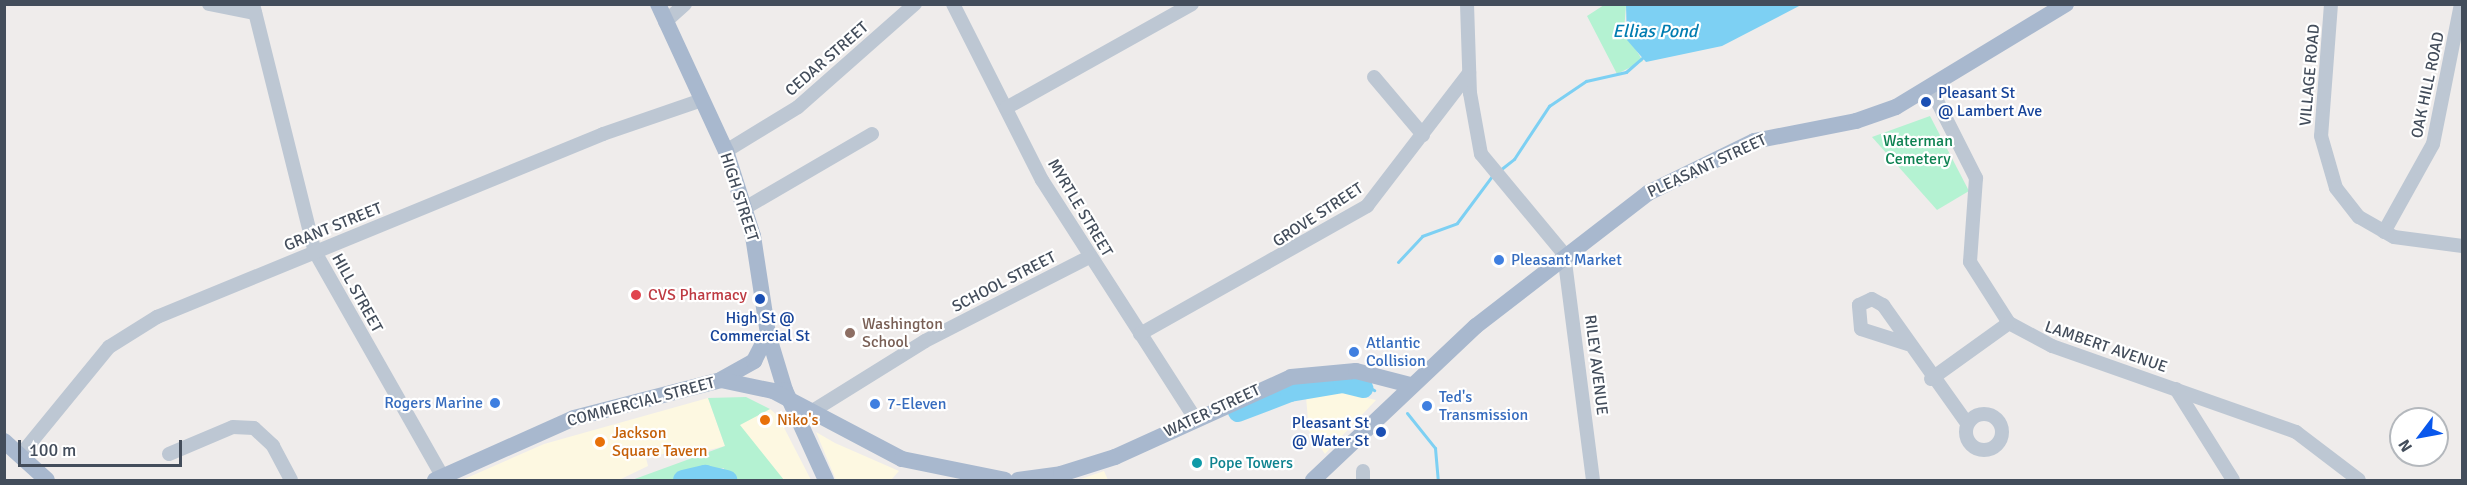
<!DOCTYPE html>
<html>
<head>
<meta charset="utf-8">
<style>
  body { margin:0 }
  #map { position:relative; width:2467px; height:485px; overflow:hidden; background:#efeceb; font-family:Signika,sans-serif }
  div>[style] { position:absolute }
  .commercial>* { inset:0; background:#fdf8e1 }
  .green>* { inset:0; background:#b4f2d2 }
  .water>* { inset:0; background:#7dd0f3 }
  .stream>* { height:3px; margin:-1.5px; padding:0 1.5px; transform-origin:1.5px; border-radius:1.5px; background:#7dd0f3 }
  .river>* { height:20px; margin:-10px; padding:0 10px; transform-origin:10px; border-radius:10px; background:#7dd0f3 }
  .minor>* { height:14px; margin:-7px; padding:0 7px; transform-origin:7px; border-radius:7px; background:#bdc7d3 }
  .minor>.ring { margin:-7px; padding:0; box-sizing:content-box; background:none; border:14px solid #bdc7d3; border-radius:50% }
  .major>* { height:16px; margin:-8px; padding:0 8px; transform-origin:8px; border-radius:8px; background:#a8b8ce }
  .dots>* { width:16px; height:16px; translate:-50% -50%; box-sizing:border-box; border:3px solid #fff; border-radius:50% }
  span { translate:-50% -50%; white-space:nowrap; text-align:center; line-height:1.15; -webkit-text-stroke:4.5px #fff; paint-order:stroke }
  .street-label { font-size:16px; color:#434d5b }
  .transit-label { font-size:16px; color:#164399 }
  .left { translate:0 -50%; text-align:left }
  .right { translate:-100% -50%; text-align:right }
  .park-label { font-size:16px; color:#0e8252 }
  .shop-label { font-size:16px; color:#366cbe }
  .health-label { font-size:16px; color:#be3a42 }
  .education-label { font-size:16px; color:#785e54 }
  .food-label { font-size:16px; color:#c56008 }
  .culture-label { font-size:16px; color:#0d838f }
  .water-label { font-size:18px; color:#007cb1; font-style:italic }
  .frame { position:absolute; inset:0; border:6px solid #434d5b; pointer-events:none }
  .north { position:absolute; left:2389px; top:407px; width:60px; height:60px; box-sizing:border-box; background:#fff; border:2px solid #b4b8bd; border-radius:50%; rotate:238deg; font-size:16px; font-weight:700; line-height:24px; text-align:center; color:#434d5b }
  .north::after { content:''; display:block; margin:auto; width:21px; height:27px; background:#0957ec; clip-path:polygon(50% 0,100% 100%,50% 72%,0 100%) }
  .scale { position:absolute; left:18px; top:440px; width:164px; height:27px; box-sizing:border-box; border:3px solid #434d5b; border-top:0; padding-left:8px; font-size:18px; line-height:21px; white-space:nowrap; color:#434d5b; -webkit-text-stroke:4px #fff; paint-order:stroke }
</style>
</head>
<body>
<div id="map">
  <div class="commercial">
    <i style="clip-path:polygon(1340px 392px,1376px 400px,1325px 454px,1309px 431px,1306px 397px)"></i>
    <i style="clip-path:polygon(708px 398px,725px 446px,670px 460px,667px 453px,646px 458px,648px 466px,619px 480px,462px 480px,544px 444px)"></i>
    <i style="clip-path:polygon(770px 409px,778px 416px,811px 480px,784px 480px,746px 440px,739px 425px)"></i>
    <i style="clip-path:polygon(816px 432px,835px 443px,899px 471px,891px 480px,836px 480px)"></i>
    <i style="clip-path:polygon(1104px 471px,1108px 480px,1078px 480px)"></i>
  </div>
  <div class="green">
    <i style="clip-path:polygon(1604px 5px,1626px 5px,1624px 31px,1643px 61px,1617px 74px,1587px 16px)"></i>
    <i style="clip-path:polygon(1930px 116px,1969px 191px,1937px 210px,1872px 137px)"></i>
    <i style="clip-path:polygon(746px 397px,770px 409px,740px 425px,784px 480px,736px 480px,722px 476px,724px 468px,674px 480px,632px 480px,725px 446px,708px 398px)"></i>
  </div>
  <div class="water">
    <i style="clip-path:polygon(1626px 5px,1626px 4px,1801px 5px,1722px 46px,1646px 62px,1627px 40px)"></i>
  </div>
  <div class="stream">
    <i style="left:1500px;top:170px;width:18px;rotate:-38deg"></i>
    <i style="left:1514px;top:159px;width:64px;rotate:-56.6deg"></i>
    <i style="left:1549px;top:106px;width:45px;rotate:-34deg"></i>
    <i style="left:1586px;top:81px;width:41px;rotate:-12.7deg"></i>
    <i style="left:1626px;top:72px;width:23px;rotate:-41deg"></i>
    <i style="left:1398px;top:262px;width:35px;rotate:-47deg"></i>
    <i style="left:1422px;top:236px;width:37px;rotate:-20deg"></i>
    <i style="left:1457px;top:223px;width:59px;rotate:-53.3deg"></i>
    <i style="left:1364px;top:384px;width:12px;rotate:31deg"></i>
    <i style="left:1407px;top:413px;width:45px;rotate:51.3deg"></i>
    <i style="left:1435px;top:448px;width:32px;rotate:85deg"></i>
  </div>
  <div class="river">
    <i style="left:1238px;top:412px;width:56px;rotate:-21deg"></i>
    <i style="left:1290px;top:392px;width:54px;rotate:-9.6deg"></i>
    <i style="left:1343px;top:383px;width:21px;rotate:14deg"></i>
    <i style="left:683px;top:480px;width:23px;rotate:-13deg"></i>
    <i style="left:705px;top:475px;width:23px;rotate:13deg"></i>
  </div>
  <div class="minor">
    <i style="left:209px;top:4px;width:47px;rotate:11.1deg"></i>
    <i style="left:253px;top:4px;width:256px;rotate:76deg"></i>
    <i style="left:315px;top:252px;width:259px;rotate:60.4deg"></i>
    <i style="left:953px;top:4px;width:197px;rotate:63.2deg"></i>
    <i style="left:1042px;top:180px;width:283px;rotate:57.3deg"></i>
    <i style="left:1467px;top:4px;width:89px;rotate:88.1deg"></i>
    <i style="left:1470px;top:93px;width:62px;rotate:79.8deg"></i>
    <i style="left:1481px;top:154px;width:130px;rotate:50.3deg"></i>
    <i style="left:1564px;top:254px;width:228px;rotate:82.7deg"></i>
    <i style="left:2331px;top:4px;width:132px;rotate:94.3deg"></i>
    <i style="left:2321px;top:136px;width:54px;rotate:73.9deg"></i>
    <i style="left:2336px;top:188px;width:37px;rotate:52deg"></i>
    <i style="left:2359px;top:217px;width:40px;rotate:29.7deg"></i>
    <i style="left:2394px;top:237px;width:69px;rotate:7.5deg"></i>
    <i style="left:665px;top:22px;width:27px;rotate:-42deg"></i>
    <i style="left:1374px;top:77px;width:76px;rotate:49.8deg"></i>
    <i style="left:1931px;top:89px;width:100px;rotate:63.2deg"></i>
    <i style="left:1976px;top:178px;width:84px;rotate:94.1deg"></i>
    <i style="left:1970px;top:262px;width:72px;rotate:57.4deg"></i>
    <i style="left:2009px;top:323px;width:49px;rotate:28.1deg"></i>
    <i style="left:2052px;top:346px;width:259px;rotate:19.4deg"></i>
    <i style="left:2296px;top:432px;width:79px;rotate:37.3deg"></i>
    <i style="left:1006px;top:108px;width:213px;rotate:-29.2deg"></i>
    <i style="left:726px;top:151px;width:84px;rotate:-31.4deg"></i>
    <i style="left:798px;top:107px;width:156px;rotate:-41.4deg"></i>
    <i style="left:745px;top:208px;width:147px;rotate:-30.2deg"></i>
    <i style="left:2384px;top:232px;width:101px;rotate:-60.9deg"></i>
    <i style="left:2433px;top:144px;width:143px;rotate:-78.7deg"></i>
    <i style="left:1140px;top:334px;width:261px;rotate:-29.4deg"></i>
    <i style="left:1367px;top:206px;width:168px;rotate:-52.5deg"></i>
    <i style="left:1908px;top:344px;width:49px;rotate:-162.3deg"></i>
    <i style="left:1861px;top:329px;width:24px;rotate:-95deg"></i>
    <i style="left:1859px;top:305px;width:14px;rotate:-25deg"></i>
    <i style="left:1872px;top:299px;width:13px;rotate:29deg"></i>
    <i style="left:1883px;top:305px;width:145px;rotate:54.6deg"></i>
    <i style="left:1931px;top:379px;width:96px;rotate:-35.7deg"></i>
    <i style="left:2176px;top:389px;width:107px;rotate:57.9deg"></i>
    <i style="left:811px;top:412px;width:134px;rotate:-31.9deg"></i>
    <i style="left:925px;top:341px;width:184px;rotate:-27.1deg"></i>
    <i class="ring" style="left:1966px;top:414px;width:22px;height:22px"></i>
    <i style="left:23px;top:452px;width:136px;rotate:-50.7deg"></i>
    <i style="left:109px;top:347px;width:57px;rotate:-32deg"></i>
    <i style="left:157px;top:317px;width:482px;rotate:-22.3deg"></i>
    <i style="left:603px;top:134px;width:105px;rotate:-19deg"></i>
    <i style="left:169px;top:454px;width:69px;rotate:-22.9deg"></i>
    <i style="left:233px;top:427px;width:21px;rotate:3deg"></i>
    <i style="left:254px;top:428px;width:26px;rotate:43deg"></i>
    <i style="left:273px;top:446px;width:38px;rotate:62deg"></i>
    <i style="left:1363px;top:480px;width:9px;rotate:-90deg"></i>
  </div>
  <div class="major">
    <i style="left:658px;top:4px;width:162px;rotate:65.2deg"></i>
    <i style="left:726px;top:151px;width:89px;rotate:72.4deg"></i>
    <i style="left:753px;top:236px;width:99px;rotate:81.3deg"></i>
    <i style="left:768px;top:334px;width:59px;rotate:73.1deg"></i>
    <i style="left:785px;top:390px;width:99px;rotate:65.5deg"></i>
    <i style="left:722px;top:379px;width:37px;rotate:-29deg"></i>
    <i style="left:754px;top:361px;width:30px;rotate:-63deg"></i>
    <i style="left:4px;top:441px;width:58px;rotate:42.2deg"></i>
    <i style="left:435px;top:480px;width:152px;rotate:-24deg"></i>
    <i style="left:574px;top:418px;width:152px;rotate:-14.5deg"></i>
    <i style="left:721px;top:380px;width:53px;rotate:11.9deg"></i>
    <i style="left:773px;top:391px;width:146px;rotate:27.8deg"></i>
    <i style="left:902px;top:459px;width:105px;rotate:11.5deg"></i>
    <i style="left:1018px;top:480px;width:43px;rotate:-7.9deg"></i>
    <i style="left:1061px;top:474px;width:57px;rotate:-17.5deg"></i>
    <i style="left:1115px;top:457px;width:193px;rotate:-24.4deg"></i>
    <i style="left:1291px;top:377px;width:65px;rotate:-5.3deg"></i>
    <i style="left:1356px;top:371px;width:56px;rotate:14.5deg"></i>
    <i style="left:1313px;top:480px;width:224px;rotate:-43.4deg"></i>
    <i style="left:1476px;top:326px;width:217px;rotate:-37.7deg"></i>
    <i style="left:1648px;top:193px;width:118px;rotate:-26.1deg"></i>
    <i style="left:1754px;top:141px;width:104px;rotate:-11.1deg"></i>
    <i style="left:1856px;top:121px;width:42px;rotate:-19.3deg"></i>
    <i style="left:1896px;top:107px;width:199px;rotate:-31.2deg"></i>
  </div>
  <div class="dots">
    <i style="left:1926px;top:102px;background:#1a4fb4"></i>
    <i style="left:1499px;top:260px;background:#3f7fe0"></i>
    <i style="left:636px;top:295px;background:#e0444e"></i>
    <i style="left:760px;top:299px;background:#1a4fb4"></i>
    <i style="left:850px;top:333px;background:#8d6e63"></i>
    <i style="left:1354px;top:352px;background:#3f7fe0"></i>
    <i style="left:495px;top:403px;background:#3f7fe0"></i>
    <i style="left:875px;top:404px;background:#3f7fe0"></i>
    <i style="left:1427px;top:406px;background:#3f7fe0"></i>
    <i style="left:765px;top:420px;background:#e8710a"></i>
    <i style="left:1381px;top:432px;background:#1a4fb4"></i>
    <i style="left:600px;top:442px;background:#e8710a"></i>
    <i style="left:1197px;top:463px;background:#0f9aa8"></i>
  </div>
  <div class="street-label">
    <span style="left:827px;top:59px;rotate:-41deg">CEDAR STREET</span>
    <span style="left:2310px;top:75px;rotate:-85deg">VILLAGE ROAD</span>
    <span style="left:2428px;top:85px;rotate:-78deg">OAK HILL ROAD</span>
    <span style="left:1707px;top:166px;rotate:-25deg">PLEASANT STREET</span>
    <span style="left:739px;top:197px;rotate:72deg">HIGH STREET</span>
    <span style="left:1080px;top:208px;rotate:59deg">MYRTLE STREET</span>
    <span style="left:1318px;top:215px;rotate:-33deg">GROVE STREET</span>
    <span style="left:333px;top:227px;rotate:-22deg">GRANT STREET</span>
    <span style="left:1004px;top:282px;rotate:-27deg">SCHOOL STREET</span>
    <span style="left:357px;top:293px;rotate:61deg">HILL STREET</span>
    <span style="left:2106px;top:347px;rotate:19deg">LAMBERT AVENUE</span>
    <span style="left:1596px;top:365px;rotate:83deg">RILEY AVENUE</span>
    <span style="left:641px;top:402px;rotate:-15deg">COMMERCIAL STREET</span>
    <span style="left:1212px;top:411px;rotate:-25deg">WATER STREET</span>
  </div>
  <div class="transit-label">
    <span class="left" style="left:1938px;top:102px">Pleasant St<br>@ Lambert Ave</span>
    <span style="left:760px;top:327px">High St @<br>Commercial St</span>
    <span class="right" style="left:1369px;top:432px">Pleasant St<br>@ Water St</span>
  </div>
  <div class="park-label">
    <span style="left:1918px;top:150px">Waterman<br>Cemetery</span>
  </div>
  <div class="shop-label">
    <span class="left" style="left:1511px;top:260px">Pleasant Market</span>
    <span class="left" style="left:1366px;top:352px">Atlantic<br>Collision</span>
    <span class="left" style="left:1439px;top:406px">Ted's<br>Transmission</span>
    <span class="right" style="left:483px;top:403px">Rogers Marine</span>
    <span class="left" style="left:887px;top:404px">7-Eleven</span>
  </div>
  <div class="health-label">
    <span class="left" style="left:648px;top:295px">CVS Pharmacy</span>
  </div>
  <div class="education-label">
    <span class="left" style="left:862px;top:333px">Washington<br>School</span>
  </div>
  <div class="food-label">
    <span class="left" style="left:777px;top:420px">Niko's</span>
    <span class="left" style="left:612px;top:442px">Jackson<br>Square Tavern</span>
  </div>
  <div class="culture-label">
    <span class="left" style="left:1209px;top:463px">Pope Towers</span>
  </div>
  <div class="water-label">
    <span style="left:1655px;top:31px">Ellias Pond</span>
  </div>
  <div class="frame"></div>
  <div class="north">N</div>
  <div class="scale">100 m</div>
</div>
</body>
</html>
